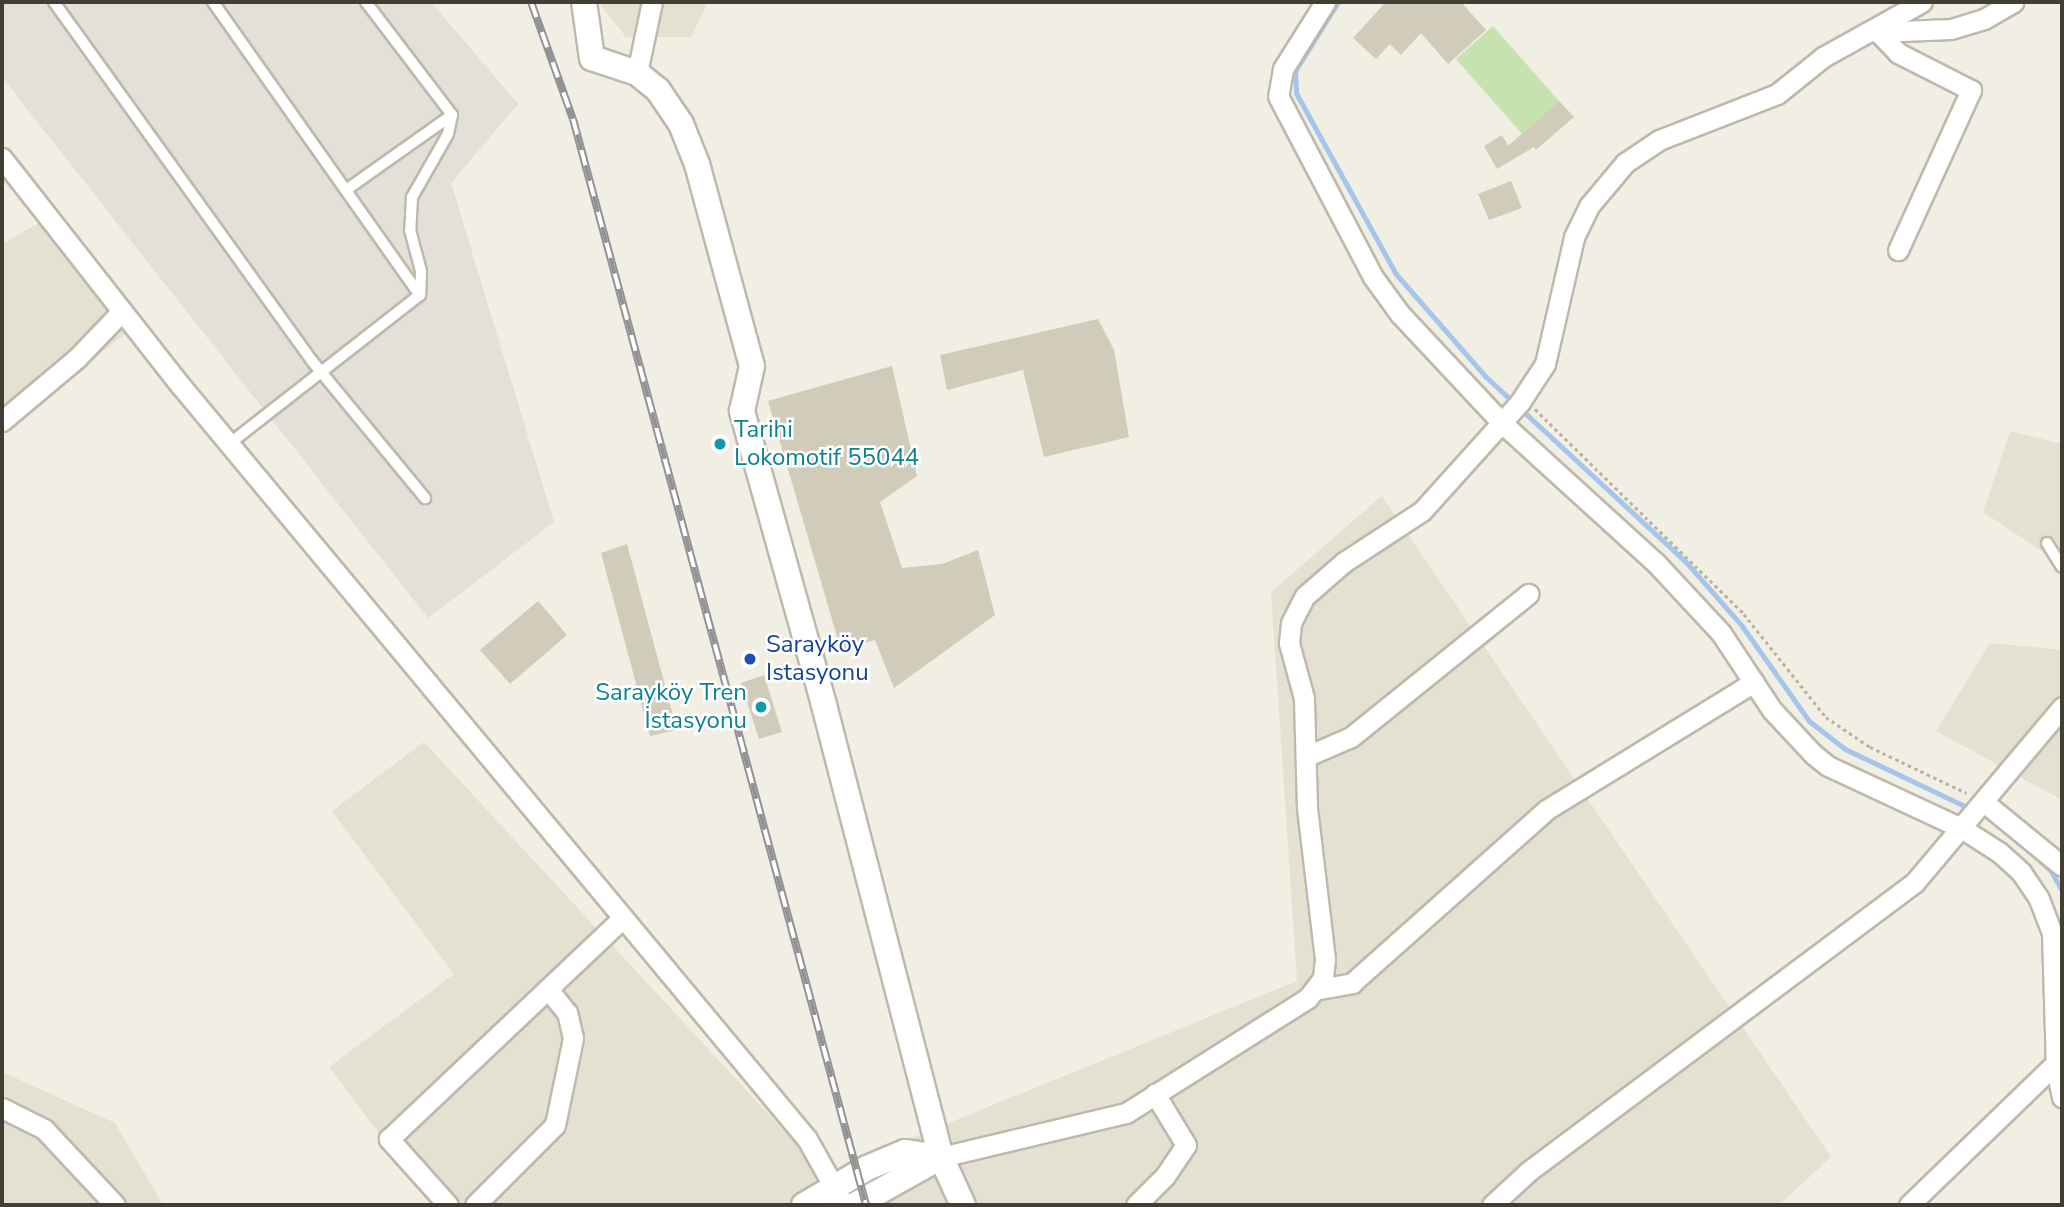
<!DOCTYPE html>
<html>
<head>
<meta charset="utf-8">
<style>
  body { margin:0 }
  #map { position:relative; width:2064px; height:1207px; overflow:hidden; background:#f1eee4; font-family:"Nunito Sans",sans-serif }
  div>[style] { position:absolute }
  .residential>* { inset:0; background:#e4e1d2 }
  .industrial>* { inset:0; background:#e3dfd9 }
  .green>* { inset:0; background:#c6e3af }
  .stream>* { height:5px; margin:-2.5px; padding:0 2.5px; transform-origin:2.5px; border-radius:2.5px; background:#a3c6ea }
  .building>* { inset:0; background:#d1cbba }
  .path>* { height:2.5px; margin-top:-1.25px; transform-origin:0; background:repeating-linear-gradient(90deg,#bcb49a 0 3.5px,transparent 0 7px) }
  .roads { filter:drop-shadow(2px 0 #beb9aa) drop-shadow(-2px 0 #beb9aa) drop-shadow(0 2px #beb9aa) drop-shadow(0 -2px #beb9aa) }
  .service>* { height:10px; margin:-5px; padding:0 5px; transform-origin:5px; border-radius:5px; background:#fff }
  .minor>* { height:19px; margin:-9.5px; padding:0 9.5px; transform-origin:9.5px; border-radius:9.5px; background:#fff }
  .tertiary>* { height:24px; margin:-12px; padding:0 12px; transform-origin:12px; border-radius:12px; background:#fff }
  .rail>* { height:8px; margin-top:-4px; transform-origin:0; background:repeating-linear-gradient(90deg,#fff 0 16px,#939393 0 32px); box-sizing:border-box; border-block:2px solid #939393 }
  .dots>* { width:19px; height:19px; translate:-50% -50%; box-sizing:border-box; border:4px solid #fff; border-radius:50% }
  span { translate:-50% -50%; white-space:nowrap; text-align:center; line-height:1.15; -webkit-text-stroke:5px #fff; paint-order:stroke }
  .culture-label { font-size:24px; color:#0d838f }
  .left { translate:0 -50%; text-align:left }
  .right { translate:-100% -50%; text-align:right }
  .transit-label { font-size:24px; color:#164399 }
  .frame { position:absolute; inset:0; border:4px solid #423e34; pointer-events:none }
</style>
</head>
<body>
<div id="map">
  <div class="residential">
    <i style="clip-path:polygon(598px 2px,708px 2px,691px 37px,626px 37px)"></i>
    <i style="clip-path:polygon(58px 212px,126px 333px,2px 434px,2px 244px)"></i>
    <i style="clip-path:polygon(2010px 431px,2062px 444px,2062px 565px,1983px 512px)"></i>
    <i style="clip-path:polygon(1382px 496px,1831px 1157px,1779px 1205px,432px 1205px,329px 1067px,454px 974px,332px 811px,424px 742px,824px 1174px,1297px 981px,1271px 592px)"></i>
    <i style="clip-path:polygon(1990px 643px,2062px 650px,2062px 800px,1936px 731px)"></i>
    <i style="clip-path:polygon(2px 1072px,115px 1123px,163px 1205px,2px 1205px)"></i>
  </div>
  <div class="industrial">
    <i style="clip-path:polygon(2px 2px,431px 2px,518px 104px,451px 183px,554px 522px,428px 618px,2px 77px)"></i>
  </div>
  <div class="green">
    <i style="clip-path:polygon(1493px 26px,1559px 101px,1522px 134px,1456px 59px)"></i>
  </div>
  <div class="stream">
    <i style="left:1338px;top:2px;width:81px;rotate:121.9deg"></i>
    <i style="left:1295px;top:71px;width:22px;rotate:87deg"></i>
    <i style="left:1296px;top:93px;width:207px;rotate:61.1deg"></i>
    <i style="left:1396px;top:274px;width:135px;rotate:48.9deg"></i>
    <i style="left:1485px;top:376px;width:274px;rotate:42.8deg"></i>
    <i style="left:1686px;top:562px;width:85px;rotate:48.8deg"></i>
    <i style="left:1742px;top:626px;width:116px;rotate:54.8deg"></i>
    <i style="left:1809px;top:721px;width:46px;rotate:37.9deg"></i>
    <i style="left:1845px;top:749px;width:140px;rotate:25.5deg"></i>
    <i style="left:2029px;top:851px;width:30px;rotate:42deg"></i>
    <i style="left:2051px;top:871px;width:23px;rotate:61deg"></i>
  </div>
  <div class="building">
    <i style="clip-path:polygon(1386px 2px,1461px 2px,1486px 30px,1448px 64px,1421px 33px,1401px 55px,1390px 44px,1376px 59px,1353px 38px)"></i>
    <i style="clip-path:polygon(1559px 101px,1574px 117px,1536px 150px,1534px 147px,1497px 169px,1484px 146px,1502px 135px,1508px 146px)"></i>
    <i style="clip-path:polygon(1511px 181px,1522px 208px,1489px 220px,1478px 194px)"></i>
    <i style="clip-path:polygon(1098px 319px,1114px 350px,1129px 437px,1044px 457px,1023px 370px,947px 390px,940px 355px)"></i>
    <i style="clip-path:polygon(892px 366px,917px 476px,880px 502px,902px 568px,942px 564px,978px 550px,995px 615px,894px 688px,875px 640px,841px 650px,768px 401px)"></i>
    <i style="clip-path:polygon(627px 544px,677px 730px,650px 736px,601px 553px)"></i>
    <i style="clip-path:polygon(538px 601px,567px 635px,510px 684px,480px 650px)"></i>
    <i style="clip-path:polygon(764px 675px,782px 732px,759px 739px,741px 683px)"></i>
  </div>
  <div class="path">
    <i style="left:1535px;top:409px;width:293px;rotate:44.4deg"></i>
    <i style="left:1744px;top:614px;width:132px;rotate:51.5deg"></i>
    <i style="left:1826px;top:717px;width:53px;rotate:34.3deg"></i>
    <i style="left:1870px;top:747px;width:107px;rotate:25.4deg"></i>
  </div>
  <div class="roads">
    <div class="service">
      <i style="left:54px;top:2px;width:442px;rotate:54.3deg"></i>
      <i style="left:312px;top:361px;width:178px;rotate:50.5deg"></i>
      <i style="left:213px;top:2px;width:359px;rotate:54.8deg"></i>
      <i style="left:366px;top:2px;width:142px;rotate:52.7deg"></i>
      <i style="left:452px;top:115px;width:19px;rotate:102deg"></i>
      <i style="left:448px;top:134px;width:73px;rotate:119.7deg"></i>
      <i style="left:412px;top:197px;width:33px;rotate:93deg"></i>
      <i style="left:410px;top:230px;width:42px;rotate:75deg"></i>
      <i style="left:421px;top:271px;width:23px;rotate:92deg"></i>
      <i style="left:346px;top:190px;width:130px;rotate:-35.3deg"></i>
      <i style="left:229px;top:444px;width:242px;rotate:-38deg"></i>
      <i style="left:2047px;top:543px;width:28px;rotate:58deg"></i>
    </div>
    <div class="minor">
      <i style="left:1325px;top:2px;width:79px;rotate:122.1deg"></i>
      <i style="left:1283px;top:69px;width:27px;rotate:100deg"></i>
      <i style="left:1278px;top:96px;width:204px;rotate:62.3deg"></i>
      <i style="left:1373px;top:277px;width:46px;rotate:53.9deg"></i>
      <i style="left:1400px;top:314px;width:149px;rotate:46.9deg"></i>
      <i style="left:1502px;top:423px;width:207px;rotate:42.3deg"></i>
      <i style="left:1655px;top:562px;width:97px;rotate:47.1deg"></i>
      <i style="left:1721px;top:633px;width:92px;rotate:56.5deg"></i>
      <i style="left:1772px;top:710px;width:60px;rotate:47deg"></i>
      <i style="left:1813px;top:754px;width:19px;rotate:39deg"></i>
      <i style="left:1828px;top:766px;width:149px;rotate:25deg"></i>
      <i style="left:1963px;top:829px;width:43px;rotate:32.6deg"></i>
      <i style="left:1999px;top:852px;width:30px;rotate:42deg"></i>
      <i style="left:2021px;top:872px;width:32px;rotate:56deg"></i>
      <i style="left:2039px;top:899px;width:36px;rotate:69deg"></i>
      <i style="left:2052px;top:933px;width:136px;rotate:88.3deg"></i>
      <i style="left:2056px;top:1069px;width:29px;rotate:78deg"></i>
      <i style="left:1875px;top:29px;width:33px;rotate:46deg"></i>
      <i style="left:1898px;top:53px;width:82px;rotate:26.9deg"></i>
      <i style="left:1971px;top:90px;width:176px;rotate:114.5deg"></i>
      <i style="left:1877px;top:32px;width:74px;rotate:-2.3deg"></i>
      <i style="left:1951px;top:29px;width:34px;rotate:-17deg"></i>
      <i style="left:1984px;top:19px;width:34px;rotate:-30deg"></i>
      <i style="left:637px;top:73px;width:73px;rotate:-78.1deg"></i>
      <i style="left:2px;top:158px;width:290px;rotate:51.9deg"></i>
      <i style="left:181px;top:386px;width:979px;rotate:50.26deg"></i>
      <i style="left:807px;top:1139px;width:76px;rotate:60.7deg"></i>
      <i style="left:2px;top:421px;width:98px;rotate:-40deg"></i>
      <i style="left:77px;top:358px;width:65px;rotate:-46.2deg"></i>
      <i style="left:1307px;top:756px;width:48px;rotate:-23.4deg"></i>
      <i style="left:1351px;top:737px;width:228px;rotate:-38.9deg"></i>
      <i style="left:1985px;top:803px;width:99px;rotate:39.3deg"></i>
      <i style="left:1314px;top:990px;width:39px;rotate:-10deg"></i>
      <i style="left:1352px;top:983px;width:260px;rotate:-41.7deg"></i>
      <i style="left:1546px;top:810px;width:244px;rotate:-31.6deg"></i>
      <i style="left:2px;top:1108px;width:47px;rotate:26.6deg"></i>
      <i style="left:44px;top:1129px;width:104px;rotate:46.9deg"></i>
      <i style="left:941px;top:1157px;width:190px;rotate:-13.4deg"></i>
      <i style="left:1126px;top:1113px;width:215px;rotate:-32.3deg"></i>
      <i style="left:1308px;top:998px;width:25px;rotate:-53deg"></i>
      <i style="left:1323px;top:978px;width:19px;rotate:-84deg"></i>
      <i style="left:1325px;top:959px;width:153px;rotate:-96.8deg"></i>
      <i style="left:1307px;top:807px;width:109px;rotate:-91.6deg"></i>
      <i style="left:1304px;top:698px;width:57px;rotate:-105.3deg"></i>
      <i style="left:1289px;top:643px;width:20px;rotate:-84deg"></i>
      <i style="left:1291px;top:623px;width:30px;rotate:-63deg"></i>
      <i style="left:1305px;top:596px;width:52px;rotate:-41.1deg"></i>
      <i style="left:1344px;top:562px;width:93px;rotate:-33.2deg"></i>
      <i style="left:1422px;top:511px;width:147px;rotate:-48deg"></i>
      <i style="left:1520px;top:402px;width:45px;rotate:-56.7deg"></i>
      <i style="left:1545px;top:364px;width:130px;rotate:-77.1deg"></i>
      <i style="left:1574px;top:237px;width:34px;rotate:-64deg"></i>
      <i style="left:1589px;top:206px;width:56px;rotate:-50.1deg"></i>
      <i style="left:1625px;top:163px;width:41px;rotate:-34.1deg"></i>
      <i style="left:1659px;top:140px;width:127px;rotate:-21.3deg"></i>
      <i style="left:1777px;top:94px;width:59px;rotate:-38.8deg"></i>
      <i style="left:1823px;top:57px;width:113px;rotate:-29.1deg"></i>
      <i style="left:448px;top:1205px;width:89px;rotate:-131.8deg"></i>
      <i style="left:389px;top:1139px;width:322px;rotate:-43.4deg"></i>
      <i style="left:475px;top:1205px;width:113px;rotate:-45deg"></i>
      <i style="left:555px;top:1125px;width:89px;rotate:-78.3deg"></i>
      <i style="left:573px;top:1038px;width:26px;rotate:-103deg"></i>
      <i style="left:567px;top:1013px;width:31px;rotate:-128deg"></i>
      <i style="left:1136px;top:1205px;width:41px;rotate:-45deg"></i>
      <i style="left:1165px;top:1176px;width:37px;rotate:-56deg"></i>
      <i style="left:1186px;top:1145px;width:60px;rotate:-121.3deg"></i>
      <i style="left:1492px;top:1205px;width:50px;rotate:-42.6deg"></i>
      <i style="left:1529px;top:1171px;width:481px;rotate:-36.8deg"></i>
      <i style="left:1914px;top:883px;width:230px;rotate:-49.9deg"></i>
      <i style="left:1909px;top:1205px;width:204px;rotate:-44deg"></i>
    </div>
    <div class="tertiary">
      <i style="left:584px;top:2px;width:57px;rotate:81.9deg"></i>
      <i style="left:592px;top:58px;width:47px;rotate:18.4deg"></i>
      <i style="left:637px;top:73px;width:27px;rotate:39deg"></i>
      <i style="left:658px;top:90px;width:41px;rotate:55.9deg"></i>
      <i style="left:681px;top:124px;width:43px;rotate:68.2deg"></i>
      <i style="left:697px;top:164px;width:209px;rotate:74.8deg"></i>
      <i style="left:752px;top:366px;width:46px;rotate:102.5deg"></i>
      <i style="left:742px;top:411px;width:305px;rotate:74.4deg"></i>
      <i style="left:824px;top:705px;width:467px;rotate:75.5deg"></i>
      <i style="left:941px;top:1157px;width:53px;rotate:65.4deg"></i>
      <i style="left:804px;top:1205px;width:73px;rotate:-30.4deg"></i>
      <i style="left:867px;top:1168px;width:41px;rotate:-22.8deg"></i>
      <i style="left:905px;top:1152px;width:36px;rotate:8deg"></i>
      <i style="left:855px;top:1205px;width:98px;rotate:-29.2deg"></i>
    </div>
  </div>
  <div class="rail">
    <i style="left:531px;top:2px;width:124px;rotate:70.3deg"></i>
    <i style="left:573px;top:119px;width:1125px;rotate:74.9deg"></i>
  </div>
  <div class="dots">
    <i style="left:720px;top:444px;background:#0f9aa8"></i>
    <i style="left:750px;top:659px;background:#1a4fb4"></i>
    <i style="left:761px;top:707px;background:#0f9aa8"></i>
  </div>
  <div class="culture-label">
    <span class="left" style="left:734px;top:444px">Tarihi<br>Lokomotif 55044</span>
    <span class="right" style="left:747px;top:707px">Sarayköy Tren<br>İstasyonu</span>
  </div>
  <div class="transit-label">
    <span class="left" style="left:766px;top:659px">Sarayköy<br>Istasyonu</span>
  </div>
  <div class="frame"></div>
</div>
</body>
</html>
